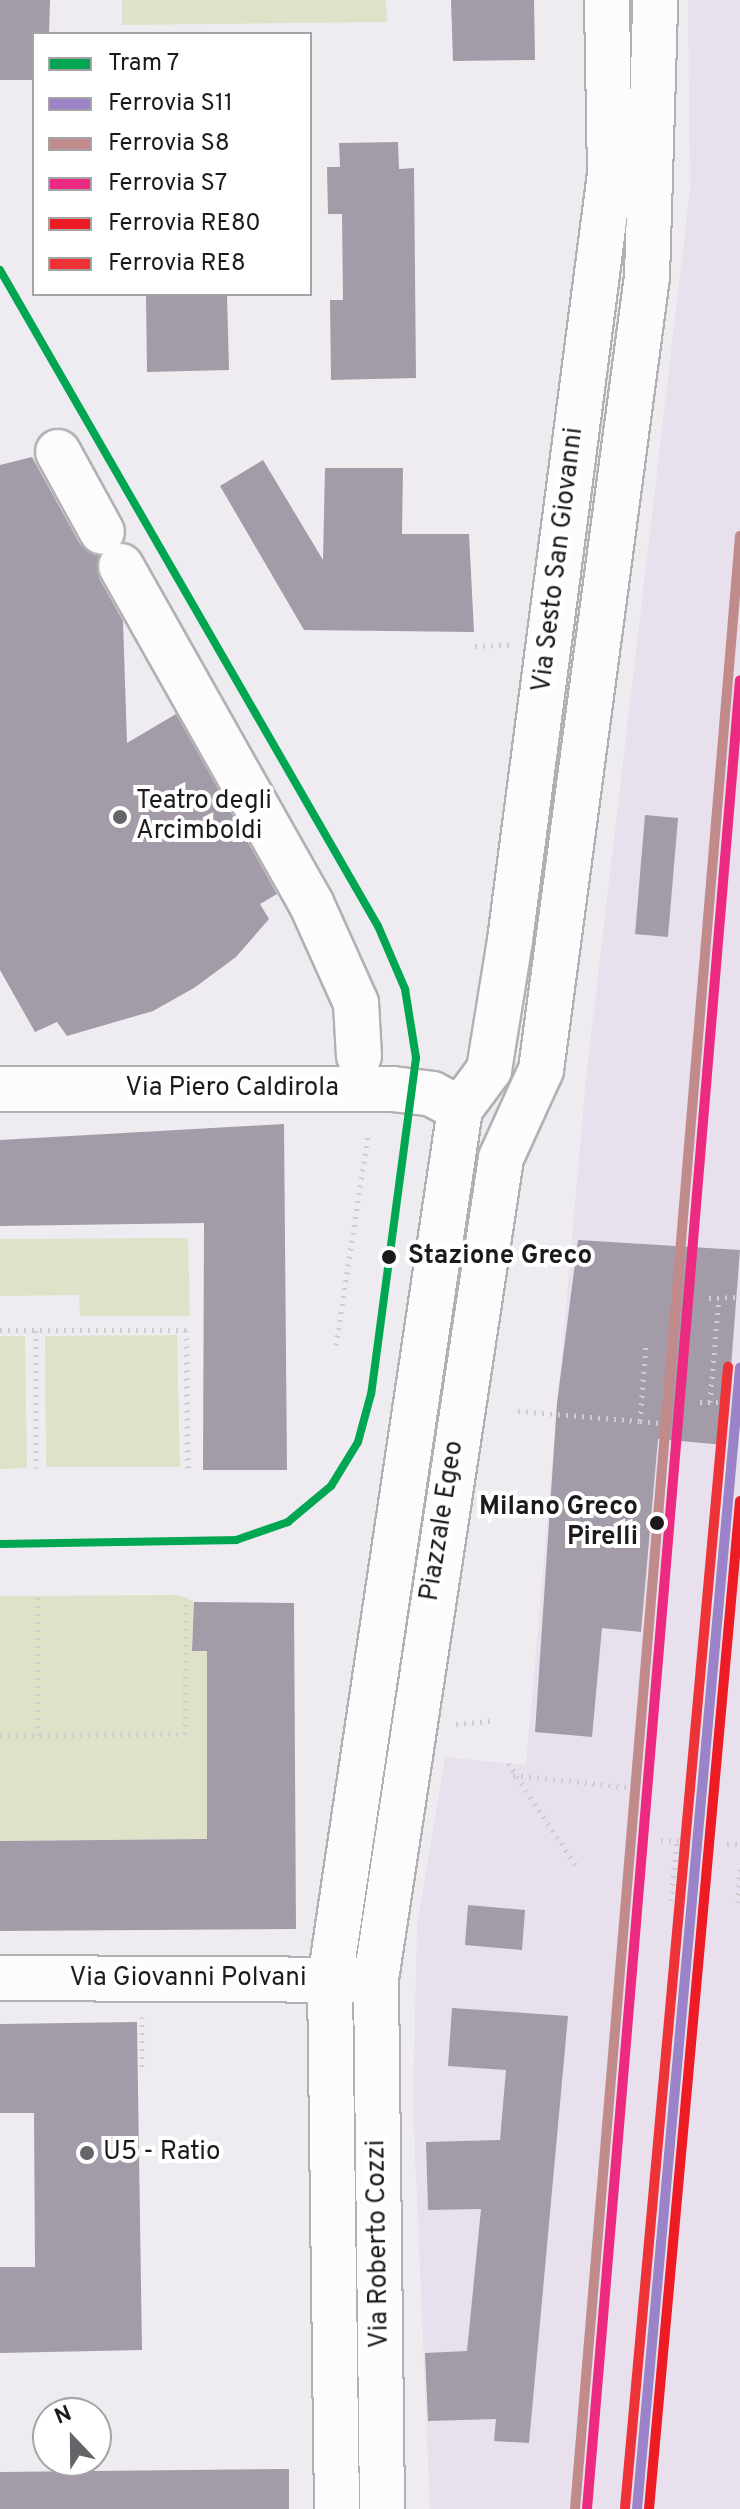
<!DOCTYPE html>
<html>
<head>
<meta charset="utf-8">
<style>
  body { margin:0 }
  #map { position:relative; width:740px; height:2509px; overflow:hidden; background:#efecf1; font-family:Overpass,sans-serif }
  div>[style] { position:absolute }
  .built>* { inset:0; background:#e8e0ec }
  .green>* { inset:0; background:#dfe2c8 }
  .building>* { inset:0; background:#a39ba7 }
  .path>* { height:5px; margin-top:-2.5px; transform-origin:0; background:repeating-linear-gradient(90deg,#cecdcf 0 2px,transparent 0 8px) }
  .roads { filter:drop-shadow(2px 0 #b2b0b3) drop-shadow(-2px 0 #b2b0b3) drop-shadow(0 2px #b2b0b3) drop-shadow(0 -2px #b2b0b3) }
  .street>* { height:44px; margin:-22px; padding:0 22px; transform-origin:22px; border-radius:22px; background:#fdfcfd }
  .rail-1>* { height:10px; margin:-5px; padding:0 5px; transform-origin:5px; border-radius:5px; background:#9a83c9 }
  .rail-2>* { height:10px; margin:-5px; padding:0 5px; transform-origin:5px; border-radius:5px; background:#c18b8c }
  .rail-3>* { height:10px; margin:-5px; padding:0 5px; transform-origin:5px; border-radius:5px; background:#ed2a81 }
  .rail-4>* { height:10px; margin:-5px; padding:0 5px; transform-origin:5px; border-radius:5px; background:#ed1c24 }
  .rail-5>* { height:10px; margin:-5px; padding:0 5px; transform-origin:5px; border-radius:5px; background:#ee3338 }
  .tram-1>* { height:8px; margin:-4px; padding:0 4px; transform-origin:4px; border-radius:4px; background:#00a651 }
  .dots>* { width:22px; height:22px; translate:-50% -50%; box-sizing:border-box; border:4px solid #fff; border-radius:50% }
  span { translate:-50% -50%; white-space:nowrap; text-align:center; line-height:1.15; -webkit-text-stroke:8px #fff; paint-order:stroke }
  .street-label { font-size:26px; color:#1d1a1e }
  .poi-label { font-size:26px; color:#1d1a1e }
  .left { translate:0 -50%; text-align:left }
  .stop-label { font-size:26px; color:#1d1a1e; font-weight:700 }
  .right { translate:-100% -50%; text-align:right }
  .legend { position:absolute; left:32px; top:32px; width:280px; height:264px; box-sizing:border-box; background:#fff; border:2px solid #a5a3a5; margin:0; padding:10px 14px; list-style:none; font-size:24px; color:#1d1a1e }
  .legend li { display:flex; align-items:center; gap:16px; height:40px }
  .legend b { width:40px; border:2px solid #a5a3a5 }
  .north { position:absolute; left:32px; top:2397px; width:80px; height:80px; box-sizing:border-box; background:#fff; border:2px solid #a5a3a5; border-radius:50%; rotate:338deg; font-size:22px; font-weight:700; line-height:32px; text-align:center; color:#1d1a1e }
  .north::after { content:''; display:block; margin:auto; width:28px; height:36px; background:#666468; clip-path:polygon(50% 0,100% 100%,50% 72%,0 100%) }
</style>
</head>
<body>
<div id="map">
  <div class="built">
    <i style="clip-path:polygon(688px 0,740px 0,740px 2509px,430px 2509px,413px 2104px,417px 1925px,445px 1757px,526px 1765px,586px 1078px,690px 190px)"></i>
  </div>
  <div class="green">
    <i style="clip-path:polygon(122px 0,386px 0,387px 22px,122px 25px)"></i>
    <i style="clip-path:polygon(188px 1238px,190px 1316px,80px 1316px,79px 1295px,0 1296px,0 1239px)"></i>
    <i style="clip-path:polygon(177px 1335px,180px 1467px,46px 1467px,45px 1336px)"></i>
    <i style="clip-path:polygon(0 1336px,25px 1336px,27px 1468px,0 1469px)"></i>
    <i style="clip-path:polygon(179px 1595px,194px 1602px,192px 1651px,207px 1651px,207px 1839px,0 1841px,0 1596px)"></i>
  </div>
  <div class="building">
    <i style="clip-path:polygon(0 0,50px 0,49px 34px,34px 34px,34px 80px,0 80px)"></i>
    <i style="clip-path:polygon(451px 0,534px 0,535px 60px,453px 61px)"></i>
    <i style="clip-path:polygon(398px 142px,399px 169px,414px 168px,416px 378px,331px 380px,330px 300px,343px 300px,342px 214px,328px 214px,327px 167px,340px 167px,339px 143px)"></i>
    <i style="clip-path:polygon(146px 294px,227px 295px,229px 370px,147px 372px)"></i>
    <i style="clip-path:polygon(32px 457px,80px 544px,99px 556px,99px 578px,123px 621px,127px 743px,176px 714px,277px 894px,260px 904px,269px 919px,236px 957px,194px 988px,153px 1011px,67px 1036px,57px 1022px,35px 1032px,0 970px,0 465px)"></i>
    <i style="clip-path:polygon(263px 460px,323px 560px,325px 468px,403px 468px,402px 534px,469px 534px,474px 632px,304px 630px,220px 486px)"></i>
    <i style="clip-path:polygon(645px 815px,678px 818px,668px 937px,635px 934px)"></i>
    <i style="clip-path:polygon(284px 1124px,287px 1470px,203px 1470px,204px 1223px,0 1226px,0 1140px)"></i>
    <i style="clip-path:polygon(578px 1240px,740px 1250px,725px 1445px,658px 1439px,641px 1632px,602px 1628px,592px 1737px,535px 1732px,557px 1403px)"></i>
    <i style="clip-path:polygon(194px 1602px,294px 1603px,296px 1929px,0 1931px,0 1841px,207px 1839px,207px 1651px,192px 1651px)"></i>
    <i style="clip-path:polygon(468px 1905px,525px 1910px,522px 1950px,465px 1945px)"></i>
    <i style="clip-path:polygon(452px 2008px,568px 2016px,529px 2443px,494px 2441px,496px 2419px,428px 2421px,425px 2353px,467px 2351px,481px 2209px,428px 2210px,426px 2142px,500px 2140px,506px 2070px,448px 2066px)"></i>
    <i style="clip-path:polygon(137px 2022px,142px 2350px,0 2353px,0 2267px,35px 2267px,34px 2113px,0 2113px,0 2024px)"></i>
    <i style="clip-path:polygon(289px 2469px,289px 2509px,0 2509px,0 2472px)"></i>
  </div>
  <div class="path">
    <i style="left:475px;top:646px;width:34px;rotate:-2deg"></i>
    <i style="left:709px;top:1298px;width:29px;rotate:-2deg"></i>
    <i style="left:0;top:1330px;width:186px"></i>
    <i style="left:186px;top:1330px;width:139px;rotate:89.2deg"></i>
    <i style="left:336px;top:1345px;width:212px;rotate:-81.3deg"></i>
    <i style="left:700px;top:1402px;width:29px"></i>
    <i style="left:710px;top:1402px;width:104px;rotate:-85.1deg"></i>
    <i style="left:518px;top:1411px;width:122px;rotate:4.7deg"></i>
    <i style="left:640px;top:1421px;width:76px;rotate:-85.5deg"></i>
    <i style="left:640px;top:1421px;width:20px;rotate:6deg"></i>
    <i style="left:36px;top:1468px;width:138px;rotate:-90deg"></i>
    <i style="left:489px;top:1501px;width:19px;rotate:6deg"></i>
    <i style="left:456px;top:1724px;width:34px;rotate:-5deg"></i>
    <i style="left:0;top:1735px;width:185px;rotate:-0.3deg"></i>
    <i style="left:185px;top:1734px;width:136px;rotate:-89.6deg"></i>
    <i style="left:38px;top:1735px;width:139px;rotate:-90deg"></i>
    <i style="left:508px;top:1763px;width:123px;rotate:56.6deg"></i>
    <i style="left:513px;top:1775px;width:116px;rotate:6deg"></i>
    <i style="left:661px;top:1840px;width:29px;rotate:2deg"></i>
    <i style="left:727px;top:1844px;width:13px"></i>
    <i style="left:671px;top:1901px;width:60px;rotate:-84.3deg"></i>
    <i style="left:738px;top:1903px;width:34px;rotate:-87deg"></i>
    <i style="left:142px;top:2017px;width:52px;rotate:90deg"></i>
  </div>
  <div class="roads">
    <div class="street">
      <i style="left:58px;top:452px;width:91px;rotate:61.2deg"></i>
      <i style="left:121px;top:566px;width:387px;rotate:60.6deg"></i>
      <i style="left:311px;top:903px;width:110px;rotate:65.8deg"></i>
      <i style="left:356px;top:1003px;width:53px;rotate:86.8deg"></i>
      <i style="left:0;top:1089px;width:393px"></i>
      <i style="left:393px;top:1089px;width:39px;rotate:7deg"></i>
      <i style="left:432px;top:1094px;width:32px;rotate:28deg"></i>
      <i style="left:460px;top:1109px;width:49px;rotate:-53.4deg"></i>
      <i style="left:489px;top:1070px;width:132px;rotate:-80.8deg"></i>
      <i style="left:510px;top:940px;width:772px;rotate:-82.56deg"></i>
      <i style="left:610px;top:174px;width:174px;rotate:-91deg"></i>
      <i style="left:0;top:1978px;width:358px;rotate:0.3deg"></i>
      <i style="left:337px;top:2509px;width:529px;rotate:-90.76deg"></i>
      <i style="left:330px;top:1980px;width:881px;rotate:-81.51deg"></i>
      <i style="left:382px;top:2509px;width:530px;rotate:-90.65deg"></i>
      <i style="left:376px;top:1979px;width:830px;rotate:-81.34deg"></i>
      <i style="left:501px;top:1158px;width:97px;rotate:-65.6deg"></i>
      <i style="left:541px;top:1070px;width:800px;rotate:-82.39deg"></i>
      <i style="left:647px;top:277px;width:277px;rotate:-88.3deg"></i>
    </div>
  </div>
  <div class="rail-1">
    <i style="left:637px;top:2509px;width:1146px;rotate:-84.84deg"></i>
  </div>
  <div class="rail-2">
    <i style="left:575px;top:2509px;width:1980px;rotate:-85.22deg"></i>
  </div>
  <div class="rail-3">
    <i style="left:587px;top:2509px;width:1835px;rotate:-85.22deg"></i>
  </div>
  <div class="rail-4">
    <i style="left:649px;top:2509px;width:1012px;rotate:-84.84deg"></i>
  </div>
  <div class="rail-5">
    <i style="left:625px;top:2508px;width:1146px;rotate:-84.84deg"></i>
  </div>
  <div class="tram-1">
    <i style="left:0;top:270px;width:757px;rotate:60.05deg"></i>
    <i style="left:378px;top:926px;width:69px;rotate:66.8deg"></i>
    <i style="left:405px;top:989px;width:70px;rotate:80.9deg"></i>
    <i style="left:416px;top:1058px;width:339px;rotate:97.6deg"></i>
    <i style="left:371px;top:1394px;width:50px;rotate:105.2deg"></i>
    <i style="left:358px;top:1442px;width:52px;rotate:121.5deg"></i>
    <i style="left:331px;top:1486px;width:56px;rotate:140.1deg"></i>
    <i style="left:288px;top:1522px;width:55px;rotate:160.9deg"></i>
    <i style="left:236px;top:1540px;width:236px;rotate:179deg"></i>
  </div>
  <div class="dots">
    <i style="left:120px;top:817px;background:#666468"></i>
    <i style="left:389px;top:1257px;background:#1d1a1e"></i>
    <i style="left:657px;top:1523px;background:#1d1a1e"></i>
    <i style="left:87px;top:2153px;background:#666468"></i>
  </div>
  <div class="street-label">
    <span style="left:559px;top:560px;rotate:-83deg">Via Sesto San Giovanni</span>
    <span style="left:232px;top:1089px">Via Piero Caldirola</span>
    <span style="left:443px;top:1521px;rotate:-81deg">Piazzale Egeo</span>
    <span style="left:188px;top:1979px">Via Giovanni Polvani</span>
    <span style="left:379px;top:2244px;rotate:-91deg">Via Roberto Cozzi</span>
  </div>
  <div class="poi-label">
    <span class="left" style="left:136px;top:817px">Teatro degli<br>Arcimboldi</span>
    <span class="left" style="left:103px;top:2153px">U5 - Ratio</span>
  </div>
  <div class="stop-label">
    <span class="left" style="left:408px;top:1257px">Stazione Greco</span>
    <span class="right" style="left:638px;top:1523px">Milano Greco<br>Pirelli</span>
  </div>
  <ul class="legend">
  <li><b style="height:10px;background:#00a651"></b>Tram 7</li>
  <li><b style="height:10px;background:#9a83c9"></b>Ferrovia S11</li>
  <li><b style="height:10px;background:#c18b8c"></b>Ferrovia S8</li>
  <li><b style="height:10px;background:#ed2a81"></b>Ferrovia S7</li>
  <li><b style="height:10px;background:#ed1c24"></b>Ferrovia RE80</li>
  <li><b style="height:10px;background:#ee3338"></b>Ferrovia RE8</li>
  </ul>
  <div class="north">N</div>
</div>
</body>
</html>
